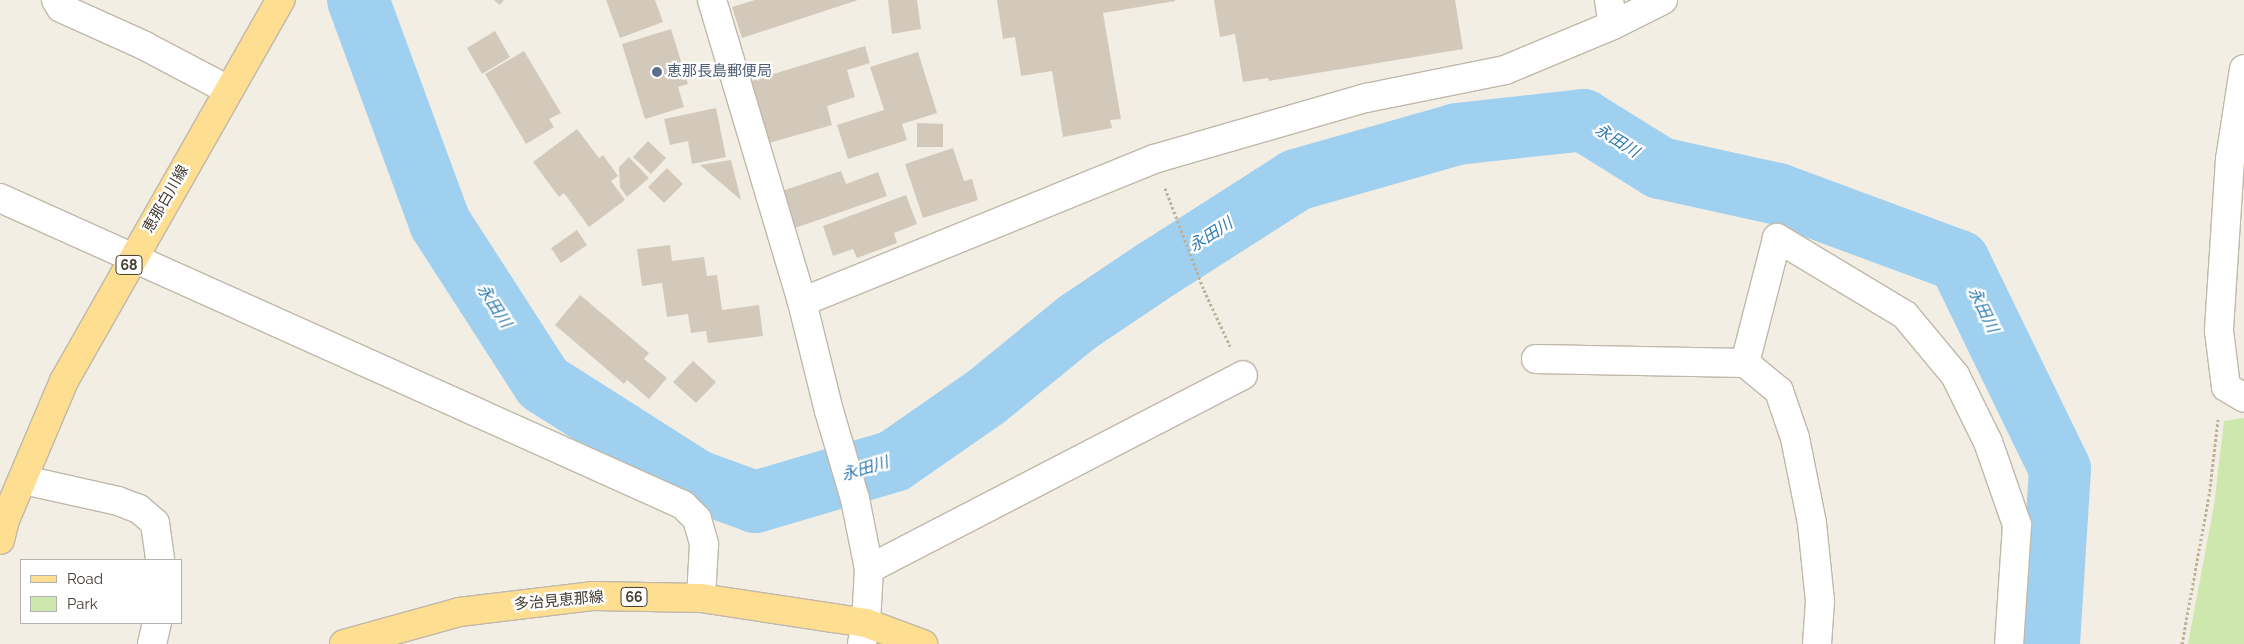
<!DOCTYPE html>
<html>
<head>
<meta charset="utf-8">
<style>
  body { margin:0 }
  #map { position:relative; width:2244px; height:644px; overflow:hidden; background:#f2eee4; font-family:Raleway,"Noto Sans JP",sans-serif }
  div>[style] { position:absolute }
  .green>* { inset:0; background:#cde7ac }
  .river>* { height:62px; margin:-31px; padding:0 31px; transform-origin:31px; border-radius:31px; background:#a0d0ef }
  .building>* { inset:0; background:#d3c9ba }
  .path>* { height:3px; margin-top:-1.5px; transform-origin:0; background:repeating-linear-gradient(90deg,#bfb198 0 2.5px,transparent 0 5px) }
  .roads { filter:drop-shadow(1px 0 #c0b8aa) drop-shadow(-1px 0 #c0b8aa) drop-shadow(0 1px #c0b8aa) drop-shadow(0 -1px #c0b8aa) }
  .minor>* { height:28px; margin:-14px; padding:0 14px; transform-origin:14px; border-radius:14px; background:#fff }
  .major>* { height:28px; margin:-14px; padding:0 14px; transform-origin:14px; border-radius:14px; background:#fede91 }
  .dots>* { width:14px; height:14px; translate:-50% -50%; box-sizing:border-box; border:2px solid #fff; border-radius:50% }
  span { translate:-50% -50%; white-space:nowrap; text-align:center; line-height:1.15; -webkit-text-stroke:4.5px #fff; paint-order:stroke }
  .shield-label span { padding:1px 4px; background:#fff; border:1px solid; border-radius:4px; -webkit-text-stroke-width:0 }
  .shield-label { font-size:14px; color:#443e34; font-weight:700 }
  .service-label { font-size:15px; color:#4e5e75 }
  .left { translate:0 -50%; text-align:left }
  .street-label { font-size:15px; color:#443e34 }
  .water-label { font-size:16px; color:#2e7aaf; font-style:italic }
  .legend { position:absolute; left:20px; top:559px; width:162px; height:65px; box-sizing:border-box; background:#fff; border:1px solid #b4b2ae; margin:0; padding:6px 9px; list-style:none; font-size:15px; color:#443e34 }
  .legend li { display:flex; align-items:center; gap:10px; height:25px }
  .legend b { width:25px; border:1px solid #b4b2ae }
</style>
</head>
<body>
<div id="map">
  <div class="green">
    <i style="clip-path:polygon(2244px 418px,2244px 644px,2188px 644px,2214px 505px,2224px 421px)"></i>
  </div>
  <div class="river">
    <i style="left:358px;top:0;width:238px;rotate:69.8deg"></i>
    <i style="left:440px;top:223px;width:190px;rotate:57.2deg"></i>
    <i style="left:543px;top:383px;width:180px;rotate:32.5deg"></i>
    <i style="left:695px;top:480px;width:64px;rotate:20.1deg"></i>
    <i style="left:755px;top:502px;width:145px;rotate:-16.4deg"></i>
    <i style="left:894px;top:461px;width:112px;rotate:-34.8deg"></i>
    <i style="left:986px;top:397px;width:119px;rotate:-39.2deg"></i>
    <i style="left:1078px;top:322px;width:95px;rotate:-33.9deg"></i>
    <i style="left:1157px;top:269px;width:165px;rotate:-32.6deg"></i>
    <i style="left:1296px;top:180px;width:167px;rotate:-15.9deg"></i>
    <i style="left:1457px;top:134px;width:127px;rotate:-6.3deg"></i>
    <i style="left:1583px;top:120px;width:91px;rotate:31.9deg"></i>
    <i style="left:1660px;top:168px;width:121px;rotate:12.4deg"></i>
    <i style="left:1778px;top:194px;width:193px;rotate:20.3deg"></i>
    <i style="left:1959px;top:261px;width:231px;rotate:64.1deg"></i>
    <i style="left:2060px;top:469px;width:175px;rotate:93.6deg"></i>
  </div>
  <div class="building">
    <i style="clip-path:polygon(494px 0,504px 0,500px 5px)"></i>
    <i style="clip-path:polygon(606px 0,655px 0,663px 22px,620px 38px)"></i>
    <i style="clip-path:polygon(755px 0,858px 0,742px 38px,732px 7px)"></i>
    <i style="clip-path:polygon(888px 0,917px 0,921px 29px,892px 34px)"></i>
    <i style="clip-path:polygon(997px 0,1175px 0,1175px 1px,1103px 13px,1121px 119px,1110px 120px,1112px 128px,1063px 137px,1052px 71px,1021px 76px,1015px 37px,1003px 39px)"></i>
    <i style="clip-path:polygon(1214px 0,1455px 0,1463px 49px,1269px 81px,1268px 78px,1243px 82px,1235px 34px,1220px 37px)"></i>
    <i style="clip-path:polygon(671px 29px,688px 84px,678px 87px,684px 107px,645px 119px,622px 44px)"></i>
    <i style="clip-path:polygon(495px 31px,510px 57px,482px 74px,467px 48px)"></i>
    <i style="clip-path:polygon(865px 46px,870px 63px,847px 70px,855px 97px,827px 106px,832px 125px,769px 143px,751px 81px)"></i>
    <i style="clip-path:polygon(524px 51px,561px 113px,549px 119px,554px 127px,526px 144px,485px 74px)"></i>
    <i style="clip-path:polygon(918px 52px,937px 113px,902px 124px,907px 140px,848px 159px,837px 125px,884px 110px,870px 67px)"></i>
    <i style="clip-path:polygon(716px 108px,726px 157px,692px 164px,688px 141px,670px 145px,664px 119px)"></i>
    <i style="clip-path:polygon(917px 123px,943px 124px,943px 147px,917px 147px)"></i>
    <i style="clip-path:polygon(577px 129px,599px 158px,603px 155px,618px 176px,611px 181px,625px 200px,589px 227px,564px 193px,559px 197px,533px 162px)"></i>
    <i style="clip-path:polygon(648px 141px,666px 158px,651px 174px,633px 157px)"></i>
    <i style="clip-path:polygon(953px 148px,964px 181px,972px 179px,978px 200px,923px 218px,905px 164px)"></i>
    <i style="clip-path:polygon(629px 157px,649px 178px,627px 197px,620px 187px,619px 167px)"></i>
    <i style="clip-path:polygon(731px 160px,741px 200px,700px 165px)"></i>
    <i style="clip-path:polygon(667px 168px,683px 184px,664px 203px,648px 187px)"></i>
    <i style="clip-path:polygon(841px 171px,846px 184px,878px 172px,887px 196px,795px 228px,782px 191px)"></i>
    <i style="clip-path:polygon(906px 195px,917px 224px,894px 233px,897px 243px,857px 258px,853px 249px,833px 256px,823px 226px)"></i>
    <i style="clip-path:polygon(577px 230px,587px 245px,561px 263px,551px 248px)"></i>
    <i style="clip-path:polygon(670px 245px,672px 261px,704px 257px,707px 276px,717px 275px,722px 310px,759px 305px,763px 336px,708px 343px,706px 331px,691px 333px,688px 314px,667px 317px,662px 283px,642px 286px,637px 249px)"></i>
    <i style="clip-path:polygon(580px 295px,649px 353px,644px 359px,667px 378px,649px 399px,627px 380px,624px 384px,555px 325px)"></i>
    <i style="clip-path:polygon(693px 361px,716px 382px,696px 403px,673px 382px)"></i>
  </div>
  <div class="path">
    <i style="left:1165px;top:188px;width:109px;rotate:69.1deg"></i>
    <i style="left:1204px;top:290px;width:62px;rotate:65.1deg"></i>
    <i style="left:2182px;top:644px;width:150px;rotate:-79.7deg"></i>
    <i style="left:2209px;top:496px;width:77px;rotate:-83.2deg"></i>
  </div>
  <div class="roads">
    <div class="minor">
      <i style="left:56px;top:0;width:9px;rotate:58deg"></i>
      <i style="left:61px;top:8px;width:92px;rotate:24.3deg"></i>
      <i style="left:145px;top:46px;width:94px;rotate:27.9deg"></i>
      <i style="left:712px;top:0;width:315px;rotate:73.4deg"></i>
      <i style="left:802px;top:302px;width:112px;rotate:76.1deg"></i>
      <i style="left:829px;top:411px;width:92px;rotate:73.5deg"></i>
      <i style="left:855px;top:499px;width:71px;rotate:78.7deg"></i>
      <i style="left:869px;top:569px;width:54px;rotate:93.2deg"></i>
      <i style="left:866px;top:623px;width:21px;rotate:101deg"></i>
      <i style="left:1609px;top:0;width:25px;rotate:81deg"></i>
      <i style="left:2244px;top:69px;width:91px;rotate:98.8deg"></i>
      <i style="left:2230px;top:159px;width:172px;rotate:93.7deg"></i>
      <i style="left:2219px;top:331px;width:56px;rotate:82.9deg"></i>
      <i style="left:2226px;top:387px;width:21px;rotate:31deg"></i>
      <i style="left:0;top:198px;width:749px;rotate:24.2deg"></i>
      <i style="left:683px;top:505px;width:20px;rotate:45deg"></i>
      <i style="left:697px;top:519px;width:26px;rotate:74deg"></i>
      <i style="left:704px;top:544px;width:54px;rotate:93.2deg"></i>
      <i style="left:802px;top:302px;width:380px;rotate:-22.1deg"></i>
      <i style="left:1154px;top:159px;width:221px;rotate:-16.1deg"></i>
      <i style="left:1366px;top:98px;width:142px;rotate:-11.4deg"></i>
      <i style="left:1505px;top:70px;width:117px;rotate:-22.6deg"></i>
      <i style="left:1613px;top:25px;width:56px;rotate:-26.6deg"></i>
      <i style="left:1536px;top:359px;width:209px;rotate:1.1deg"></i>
      <i style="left:24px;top:480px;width:96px;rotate:12.6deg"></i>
      <i style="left:118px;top:501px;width:22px;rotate:21deg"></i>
      <i style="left:139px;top:509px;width:21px;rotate:41deg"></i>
      <i style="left:155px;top:523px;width:37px;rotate:82deg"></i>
      <i style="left:869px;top:569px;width:421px;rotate:-27.4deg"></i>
      <i style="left:152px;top:644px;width:22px;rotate:-77deg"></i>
      <i style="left:1817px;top:644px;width:43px;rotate:-86deg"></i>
      <i style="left:1820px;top:601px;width:78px;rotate:-95.9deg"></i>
      <i style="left:1812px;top:523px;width:87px;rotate:-101.3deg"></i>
      <i style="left:1795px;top:438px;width:50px;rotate:-108.8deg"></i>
      <i style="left:1779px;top:391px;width:44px;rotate:-140.5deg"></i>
      <i style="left:1745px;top:363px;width:129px;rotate:-75.6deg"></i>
      <i style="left:1777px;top:238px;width:149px;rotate:31deg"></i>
      <i style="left:1905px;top:315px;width:78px;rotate:50.2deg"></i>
      <i style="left:1955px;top:375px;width:75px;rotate:63.8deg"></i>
      <i style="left:1988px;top:442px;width:88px;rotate:70.7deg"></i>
      <i style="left:2017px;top:525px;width:119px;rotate:93.8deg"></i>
    </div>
    <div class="major">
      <i style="left:0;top:540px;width:21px;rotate:-76deg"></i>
      <i style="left:5px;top:520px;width:151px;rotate:-67deg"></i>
      <i style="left:64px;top:381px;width:438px;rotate:-60.4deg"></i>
      <i style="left:344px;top:644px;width:119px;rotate:-15.5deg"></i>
      <i style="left:459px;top:612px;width:136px;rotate:-6.8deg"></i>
      <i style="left:594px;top:596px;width:107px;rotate:1.1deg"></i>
      <i style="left:701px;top:598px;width:167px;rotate:8.6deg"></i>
      <i style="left:866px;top:623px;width:61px;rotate:20.2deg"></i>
    </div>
  </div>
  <div class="dots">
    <i style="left:657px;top:72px;background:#5c6f8a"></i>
  </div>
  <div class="shield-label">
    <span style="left:129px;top:265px">68</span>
    <span style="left:634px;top:597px">66</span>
  </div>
  <div class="service-label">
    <span class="left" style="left:667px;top:72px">恵那長島郵便局</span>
  </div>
  <div class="street-label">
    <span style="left:166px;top:199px;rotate:-60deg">恵那白川線</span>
    <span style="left:559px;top:601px;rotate:-5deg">多治見恵那線</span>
  </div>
  <div class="water-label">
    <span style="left:1617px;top:141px;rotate:32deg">永田川</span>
    <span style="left:1211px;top:235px;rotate:-33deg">永田川</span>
    <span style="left:494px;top:306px;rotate:57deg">永田川</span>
    <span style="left:1983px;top:310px;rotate:64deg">永田川</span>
    <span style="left:865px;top:469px;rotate:-17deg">永田川</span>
  </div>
  <ul class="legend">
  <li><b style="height:6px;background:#fede91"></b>Road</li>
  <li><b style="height:14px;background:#cde7ac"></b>Park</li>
  </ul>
</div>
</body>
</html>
